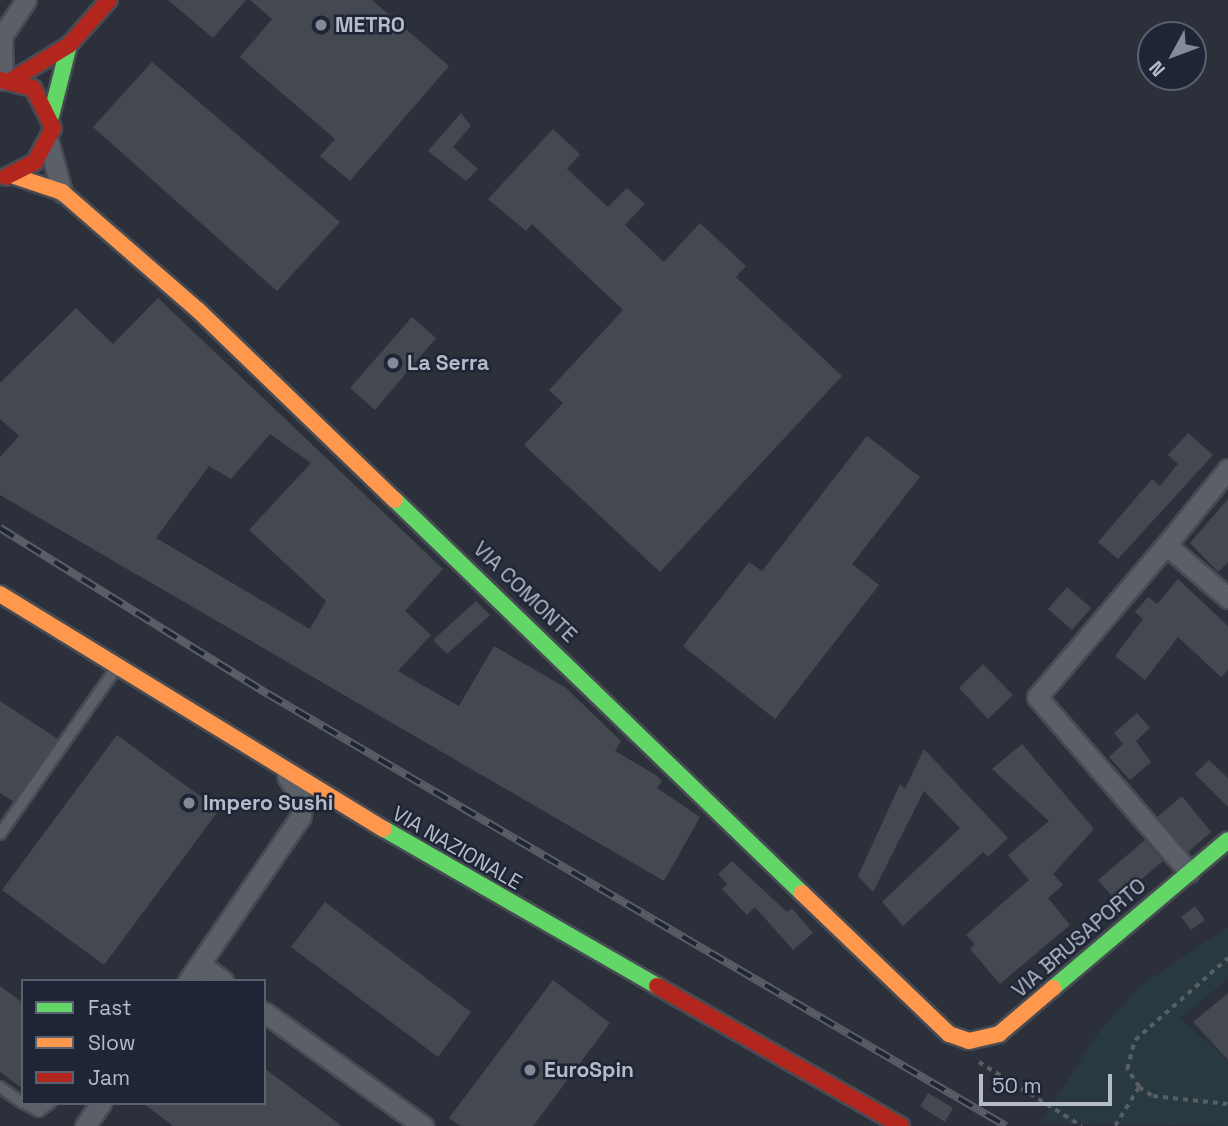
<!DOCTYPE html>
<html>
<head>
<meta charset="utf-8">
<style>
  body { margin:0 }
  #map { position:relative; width:1228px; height:1126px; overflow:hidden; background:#2b303a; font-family:"Space Grotesk",sans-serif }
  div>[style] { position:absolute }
  .green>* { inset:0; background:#283a40 }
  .building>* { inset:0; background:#444850 }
  .path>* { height:3.5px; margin-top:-1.75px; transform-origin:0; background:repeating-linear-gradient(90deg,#595d64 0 5px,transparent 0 10px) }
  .roads { filter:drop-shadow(2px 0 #474b53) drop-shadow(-2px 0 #474b53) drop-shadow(0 2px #474b53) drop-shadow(0 -2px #474b53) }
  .lane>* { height:10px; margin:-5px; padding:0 5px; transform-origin:5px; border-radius:5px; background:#5b5f68 }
  .street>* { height:19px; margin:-9.5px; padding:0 9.5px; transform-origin:9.5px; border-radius:9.5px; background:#5b5f68 }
  .fast>* { height:16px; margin:-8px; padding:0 8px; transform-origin:8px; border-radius:8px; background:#63d668 }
  .slow>* { height:16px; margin:-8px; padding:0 8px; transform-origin:8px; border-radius:8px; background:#ff974d }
  .jam>* { height:16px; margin:-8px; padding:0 8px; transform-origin:8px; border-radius:8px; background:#b3261e }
  .rail>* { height:8px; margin-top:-4px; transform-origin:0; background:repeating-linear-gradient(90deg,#1e2535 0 16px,#5a5d65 0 32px); box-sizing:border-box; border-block:2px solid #5a5d65 }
  .dots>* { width:19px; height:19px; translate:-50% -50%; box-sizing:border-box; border:4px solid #1e2535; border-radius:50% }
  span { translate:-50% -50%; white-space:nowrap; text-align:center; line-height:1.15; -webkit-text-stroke:5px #1e2535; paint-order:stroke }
  .poi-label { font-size:21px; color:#b6bbca; font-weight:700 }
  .left { translate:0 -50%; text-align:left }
  .street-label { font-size:21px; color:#b6bbca }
  .legend { position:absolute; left:21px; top:979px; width:245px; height:126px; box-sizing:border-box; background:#1e2535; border:2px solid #5b6171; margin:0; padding:9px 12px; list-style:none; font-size:21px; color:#b6bbca }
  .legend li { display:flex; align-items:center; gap:14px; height:35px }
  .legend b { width:35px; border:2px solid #5b6171 }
  .north { position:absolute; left:1137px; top:21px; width:70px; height:70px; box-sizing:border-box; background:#1e2535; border:2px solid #5b6171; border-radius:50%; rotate:229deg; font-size:19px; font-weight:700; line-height:28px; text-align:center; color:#b6bbca }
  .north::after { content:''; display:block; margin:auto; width:24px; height:32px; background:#858a98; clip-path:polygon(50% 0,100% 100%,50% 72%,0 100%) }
  .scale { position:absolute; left:979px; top:1074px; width:133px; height:32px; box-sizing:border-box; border:4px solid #b6bbca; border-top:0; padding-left:9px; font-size:21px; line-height:24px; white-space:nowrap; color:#b6bbca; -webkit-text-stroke:5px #1e2535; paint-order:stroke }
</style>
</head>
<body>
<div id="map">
  <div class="green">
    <i style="clip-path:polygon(1228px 927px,1228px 979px,1180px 1018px,1228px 1061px,1228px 1126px,1040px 1123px,1095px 1037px,1140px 986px)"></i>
  </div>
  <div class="building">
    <i style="clip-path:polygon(168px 0,246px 0,213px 38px)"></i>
    <i style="clip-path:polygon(250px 0,372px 0,449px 66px,350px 181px,320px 156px,335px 139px,240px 57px,272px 19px)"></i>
    <i style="clip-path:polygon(152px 62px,340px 222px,277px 291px,93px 127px)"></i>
    <i style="clip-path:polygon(461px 113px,471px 126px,453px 147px,478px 169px,466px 181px,428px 151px)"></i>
    <i style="clip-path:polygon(553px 129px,580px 154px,567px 169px,608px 207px,627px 188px,645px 204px,625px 225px,664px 262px,700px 223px,746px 266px,736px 277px,842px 376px,660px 572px,524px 445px,563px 403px,549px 390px,623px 310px,532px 224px,526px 231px,488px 199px)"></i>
    <i style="clip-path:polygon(evenodd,158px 298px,443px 569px,405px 611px,431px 635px,398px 671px,459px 706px,494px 646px,566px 688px,621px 741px,615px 751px,656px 775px,662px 781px,657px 788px,700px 817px,664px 881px,0 495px,0 457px,19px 436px,0 419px,0 383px,76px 308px,113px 344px,158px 298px,270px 434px,311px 463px,249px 530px,326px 601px,310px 629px,156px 538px,209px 466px,231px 479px,270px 434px)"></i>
    <i style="clip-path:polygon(412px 317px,436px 338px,375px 410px,350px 388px)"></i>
    <i style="clip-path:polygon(1188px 433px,1213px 455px,1118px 559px,1098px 542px,1152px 479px,1160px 486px,1178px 464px,1168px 455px)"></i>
    <i style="clip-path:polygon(867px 436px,920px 477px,852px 564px,879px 585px,775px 719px,683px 646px,749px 562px,762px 571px)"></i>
    <i style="clip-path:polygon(1228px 499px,1228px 562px,1218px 572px,1190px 543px)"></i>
    <i style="clip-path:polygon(1178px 579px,1228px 626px,1228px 670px,1221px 677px,1178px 637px,1145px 680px,1115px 656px,1143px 619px,1135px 612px,1148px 597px,1157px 604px)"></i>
    <i style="clip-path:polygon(1067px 587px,1091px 608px,1072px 630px,1048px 609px)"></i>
    <i style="clip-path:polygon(476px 601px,490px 615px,447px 654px,433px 640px)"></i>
    <i style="clip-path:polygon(983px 664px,1013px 695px,988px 719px,959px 688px)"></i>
    <i style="clip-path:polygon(0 701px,58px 739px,14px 802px,0 793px)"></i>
    <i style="clip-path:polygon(1137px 713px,1150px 728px,1136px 741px,1151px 762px,1130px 780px,1109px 757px,1123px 744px,1114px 733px)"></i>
    <i style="clip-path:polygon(117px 735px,219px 810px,104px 965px,2px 890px)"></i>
    <i style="clip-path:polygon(1022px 744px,1094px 829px,1053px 874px,1063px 885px,1048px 898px,1070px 925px,1000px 984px,970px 949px,975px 944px,966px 935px,1029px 880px,1008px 855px,1049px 821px,992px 769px)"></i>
    <i style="clip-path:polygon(924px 749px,1008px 838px,988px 857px,983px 852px,903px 926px,882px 902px,960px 828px,924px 791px,873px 892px,858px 876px,900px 784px,905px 789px)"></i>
    <i style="clip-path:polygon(1209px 760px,1228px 778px,1228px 807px,1195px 774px)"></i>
    <i style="clip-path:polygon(1182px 796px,1211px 832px,1188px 852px,1157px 817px)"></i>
    <i style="clip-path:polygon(1145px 840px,1163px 861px,1116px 901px,1098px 880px)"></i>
    <i style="clip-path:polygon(732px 861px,787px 912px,792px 908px,813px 933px,793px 950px,755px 907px,747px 915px,722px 889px,727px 884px,718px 874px)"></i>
    <i style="clip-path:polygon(325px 902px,471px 1012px,438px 1057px,291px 947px)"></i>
    <i style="clip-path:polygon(1195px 906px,1205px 920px,1191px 930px,1181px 917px)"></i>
    <i style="clip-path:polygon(553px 980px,610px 1023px,533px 1126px,460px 1126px,449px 1118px)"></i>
    <i style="clip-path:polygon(0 986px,23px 1003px,23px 1089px,0 1072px)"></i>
    <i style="clip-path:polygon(1228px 993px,1228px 1060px,1193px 1022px)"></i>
    <i style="clip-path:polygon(264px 1068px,342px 1126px,173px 1126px,143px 1103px,264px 1103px)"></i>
    <i style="clip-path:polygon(928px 1093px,953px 1108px,945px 1122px,920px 1106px)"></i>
  </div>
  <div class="path">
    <i style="left:979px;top:1062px;width:121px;rotate:31.9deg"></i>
    <i style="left:1139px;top:1087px;width:17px;rotate:33deg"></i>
    <i style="left:1153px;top:1096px;width:75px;rotate:6.1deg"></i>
    <i style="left:1115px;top:1126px;width:46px;rotate:-58.4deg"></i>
    <i style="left:1139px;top:1087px;width:22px;rotate:-124deg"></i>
    <i style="left:1127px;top:1069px;width:30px;rotate:-75deg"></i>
    <i style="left:1135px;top:1040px;width:124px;rotate:-41.4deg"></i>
  </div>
  <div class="roads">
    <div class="lane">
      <i style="left:0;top:834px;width:204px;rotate:-55deg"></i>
      <i style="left:0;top:1087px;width:28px;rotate:35deg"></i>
      <i style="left:24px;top:1103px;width:17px;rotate:28deg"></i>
      <i style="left:39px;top:1111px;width:14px;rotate:-36deg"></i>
    </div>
    <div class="street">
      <i style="left:3px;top:80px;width:44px;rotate:-91.3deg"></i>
      <i style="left:2px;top:36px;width:43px;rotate:-56.3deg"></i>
      <i style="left:49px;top:144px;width:50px;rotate:74.8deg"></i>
      <i style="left:1228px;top:469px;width:98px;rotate:129.2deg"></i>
      <i style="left:1166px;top:545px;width:82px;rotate:40.5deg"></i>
      <i style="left:1166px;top:545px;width:199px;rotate:130.3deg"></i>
      <i style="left:1037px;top:697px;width:232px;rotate:49deg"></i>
      <i style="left:200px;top:964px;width:29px;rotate:36deg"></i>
      <i style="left:188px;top:981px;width:200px;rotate:-55.6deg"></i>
      <i style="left:301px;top:816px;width:16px;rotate:-86deg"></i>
      <i style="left:302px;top:800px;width:28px;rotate:-122deg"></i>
      <i style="left:264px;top:1012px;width:196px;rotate:35.6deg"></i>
      <i style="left:85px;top:1126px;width:28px;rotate:-55deg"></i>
    </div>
    <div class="fast">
      <i style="left:51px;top:116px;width:73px;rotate:-75.8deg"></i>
      <i style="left:395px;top:500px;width:566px;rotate:44deg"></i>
      <i style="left:384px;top:829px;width:315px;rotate:29.9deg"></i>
      <i style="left:1053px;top:988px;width:229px;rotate:-40.2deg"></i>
    </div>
    <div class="slow">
      <i style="left:14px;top:176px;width:51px;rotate:18.4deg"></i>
      <i style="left:62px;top:192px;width:181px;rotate:41deg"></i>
      <i style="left:199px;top:311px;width:272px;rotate:44deg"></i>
      <i style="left:0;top:594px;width:450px;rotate:31.5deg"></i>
      <i style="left:802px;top:893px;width:204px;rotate:43.8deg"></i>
      <i style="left:949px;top:1034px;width:21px;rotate:19deg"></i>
      <i style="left:969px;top:1041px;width:31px;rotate:-13deg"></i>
      <i style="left:999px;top:1034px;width:71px;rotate:-40.4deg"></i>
    </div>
    <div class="jam">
      <i style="left:0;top:80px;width:34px;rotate:14deg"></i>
      <i style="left:33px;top:88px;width:45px;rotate:63.4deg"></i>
      <i style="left:53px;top:128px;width:38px;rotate:118deg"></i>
      <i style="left:35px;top:162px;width:33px;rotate:153deg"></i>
      <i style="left:10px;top:81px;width:69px;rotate:-31.4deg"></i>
      <i style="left:69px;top:45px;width:60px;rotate:-48.4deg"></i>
      <i style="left:657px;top:986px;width:281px;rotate:29.8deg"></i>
    </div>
  </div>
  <div class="rail">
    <i style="left:0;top:528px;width:315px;rotate:31.8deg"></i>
    <i style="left:268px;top:694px;width:855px;rotate:30.34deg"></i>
  </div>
  <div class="dots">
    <i style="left:321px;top:25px;background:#858a98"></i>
    <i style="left:393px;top:363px;background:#858a98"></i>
    <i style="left:189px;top:803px;background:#858a98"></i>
    <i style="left:530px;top:1070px;background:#858a98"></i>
  </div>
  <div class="poi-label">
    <span class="left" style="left:335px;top:25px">METRO</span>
    <span class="left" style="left:407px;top:363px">La Serra</span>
    <span class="left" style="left:203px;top:803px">Impero Sushi</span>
    <span class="left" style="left:544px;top:1070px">EuroSpin</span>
  </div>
  <div class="street-label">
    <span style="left:525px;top:592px;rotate:44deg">VIA COMONTE</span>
    <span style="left:457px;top:848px;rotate:30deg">VIA NAZIONALE</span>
    <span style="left:1079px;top:938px;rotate:-41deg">VIA BRUSAPORTO</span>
  </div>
  <ul class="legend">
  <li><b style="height:9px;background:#63d668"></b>Fast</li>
  <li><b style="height:9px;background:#ff974d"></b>Slow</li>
  <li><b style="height:9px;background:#b3261e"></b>Jam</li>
  </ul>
  <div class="north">N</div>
  <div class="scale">50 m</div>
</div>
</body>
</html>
